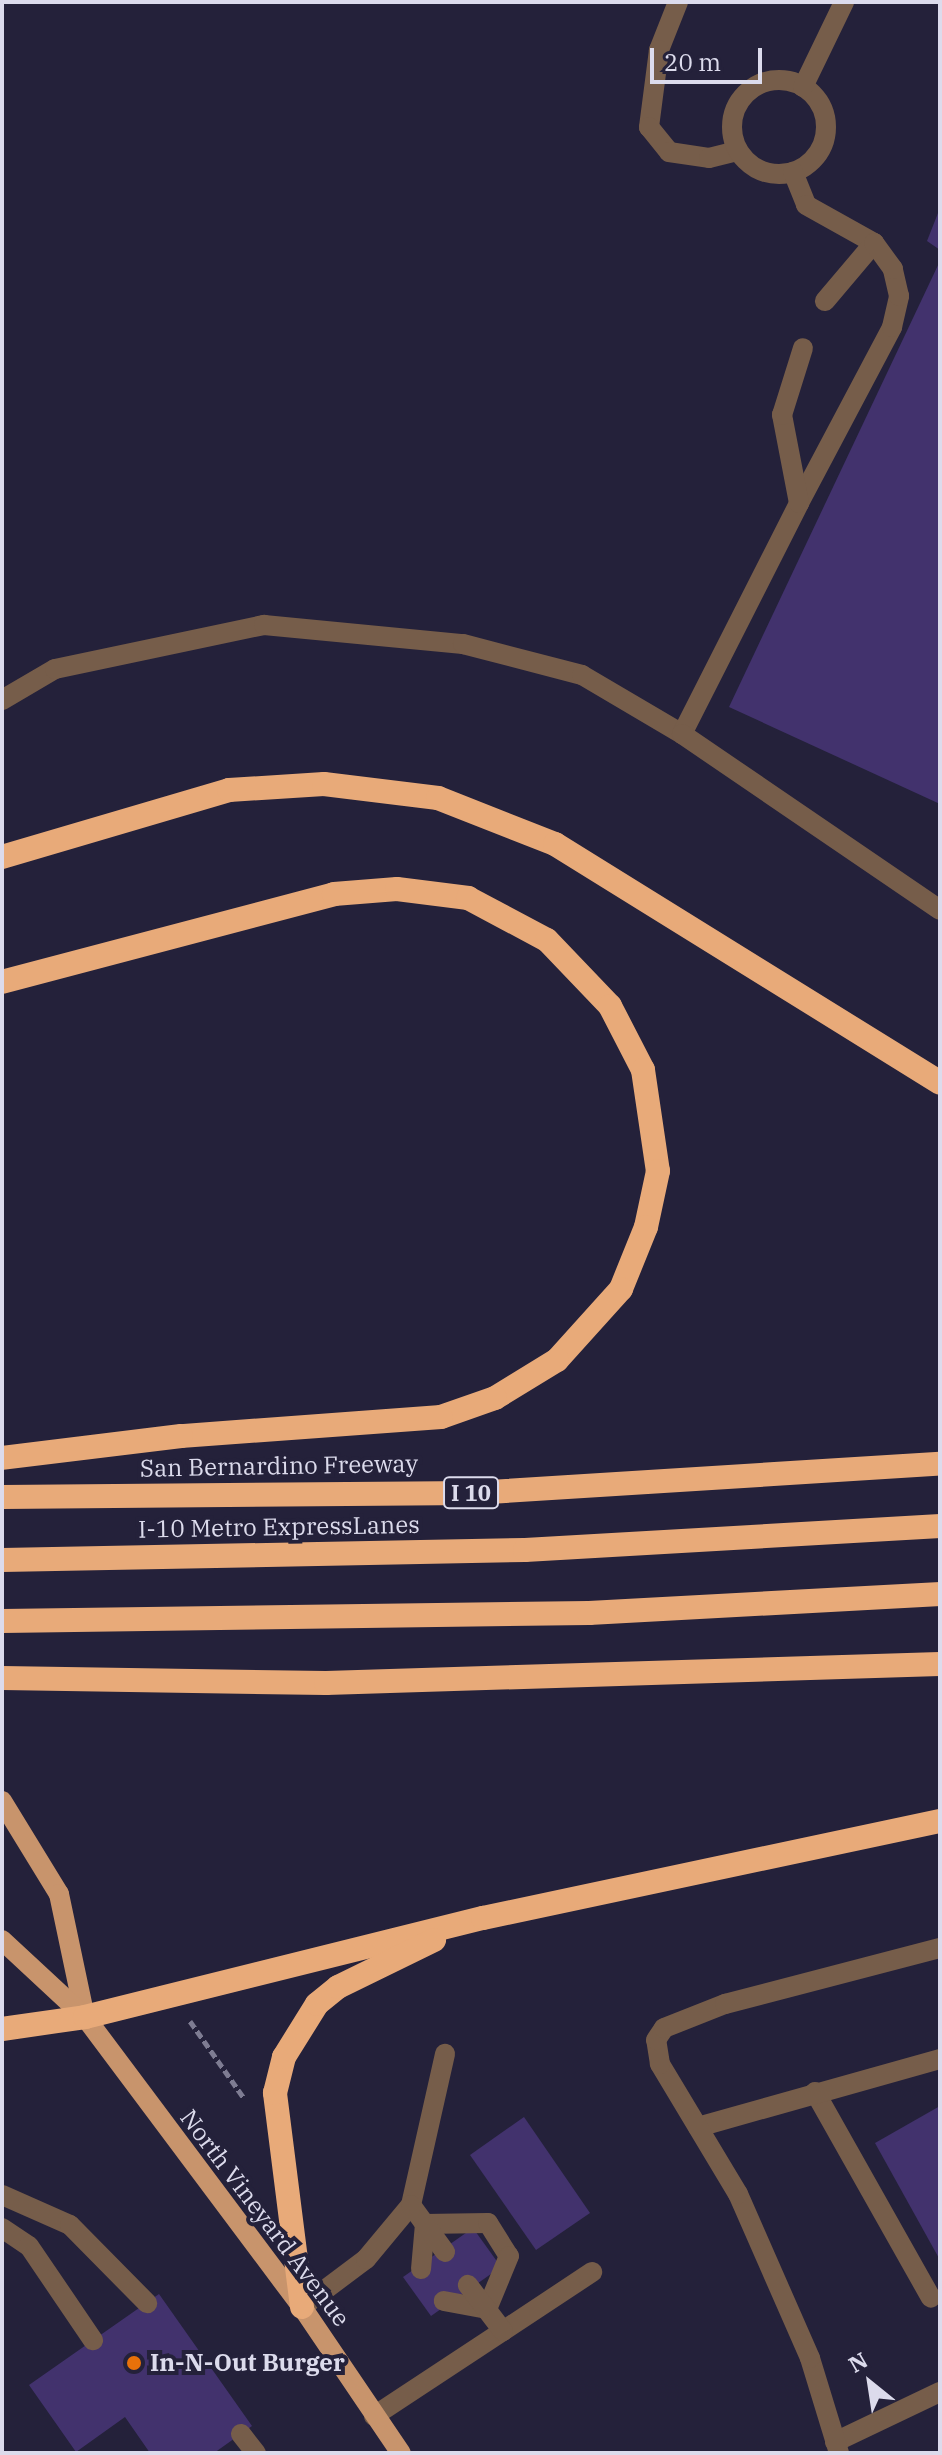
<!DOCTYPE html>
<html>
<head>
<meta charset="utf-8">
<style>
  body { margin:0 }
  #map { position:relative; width:942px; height:2455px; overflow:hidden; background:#24213a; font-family:"IBM Plex Serif",serif }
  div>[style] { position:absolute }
  .building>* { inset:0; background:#42326d }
  .path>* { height:5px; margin-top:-2.5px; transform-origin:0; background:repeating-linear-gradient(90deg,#7e7c92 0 8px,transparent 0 12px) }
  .service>* { height:20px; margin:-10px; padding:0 10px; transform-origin:10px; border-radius:10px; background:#765d4a }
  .service>.ring { margin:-10px; padding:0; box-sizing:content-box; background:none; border:20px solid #765d4a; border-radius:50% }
  .primary>* { height:20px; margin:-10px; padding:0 10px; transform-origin:10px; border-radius:10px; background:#c8946c }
  .motorway>* { height:24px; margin:-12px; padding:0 12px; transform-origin:12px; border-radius:12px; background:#e8aa79 }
  .dots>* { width:22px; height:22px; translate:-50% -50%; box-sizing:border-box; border:4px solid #24213a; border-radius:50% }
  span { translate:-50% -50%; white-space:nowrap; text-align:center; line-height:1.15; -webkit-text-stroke:8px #24213a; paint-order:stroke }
  .shield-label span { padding:2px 6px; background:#24213a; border:2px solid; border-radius:6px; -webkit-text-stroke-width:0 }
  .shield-label { font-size:22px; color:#dcdbec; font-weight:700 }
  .street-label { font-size:24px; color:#dcdbec }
  .poi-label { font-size:24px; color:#dcdbec; font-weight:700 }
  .left { translate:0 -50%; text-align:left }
  .frame { position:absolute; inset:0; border:4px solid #dcdbec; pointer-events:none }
  .north { position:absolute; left:830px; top:2343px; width:80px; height:80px; -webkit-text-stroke:6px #24213a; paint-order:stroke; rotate:330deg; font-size:22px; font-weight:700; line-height:32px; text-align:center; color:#dcdbec }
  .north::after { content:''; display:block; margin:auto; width:28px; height:36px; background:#dcdbec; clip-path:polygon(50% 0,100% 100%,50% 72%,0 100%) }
  .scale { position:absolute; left:650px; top:48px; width:112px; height:36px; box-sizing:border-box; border:4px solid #dcdbec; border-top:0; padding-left:10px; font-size:24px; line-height:28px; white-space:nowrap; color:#dcdbec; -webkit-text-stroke:6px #24213a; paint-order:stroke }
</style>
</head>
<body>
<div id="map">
  <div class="building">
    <i style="clip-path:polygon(940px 208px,940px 250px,927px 241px)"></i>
    <i style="clip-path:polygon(940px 261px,940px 804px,729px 707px)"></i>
    <i style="clip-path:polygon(940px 2106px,940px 2260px,875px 2143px)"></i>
    <i style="clip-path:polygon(524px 2117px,590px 2213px,536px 2250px,470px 2155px)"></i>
    <i style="clip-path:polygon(473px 2228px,501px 2267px,431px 2316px,403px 2277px)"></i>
    <i style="clip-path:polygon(159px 2294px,252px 2426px,214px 2453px,150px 2453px,125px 2417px,76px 2452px,29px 2385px)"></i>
  </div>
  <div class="path">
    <i style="left:190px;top:2021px;width:94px;rotate:55deg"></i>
  </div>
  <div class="service">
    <i style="left:678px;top:2px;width:52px;rotate:111.6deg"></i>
    <i style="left:659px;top:50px;width:78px;rotate:97.4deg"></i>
    <i style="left:649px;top:127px;width:32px;rotate:51deg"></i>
    <i style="left:669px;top:152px;width:40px;rotate:8.5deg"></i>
    <i style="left:709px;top:158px;width:30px;rotate:-14deg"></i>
    <i class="ring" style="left:732px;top:80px;width:74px;height:74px"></i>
    <i style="left:803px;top:87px;width:94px;rotate:-64.2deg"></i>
    <i style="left:793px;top:172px;width:35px;rotate:68deg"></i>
    <i style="left:806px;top:205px;width:78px;rotate:29.2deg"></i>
    <i style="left:874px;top:243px;width:76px;rotate:130.2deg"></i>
    <i style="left:799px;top:503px;width:199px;rotate:-62.1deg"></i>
    <i style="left:892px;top:327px;width:32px;rotate:-77deg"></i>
    <i style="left:899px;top:296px;width:28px;rotate:-103deg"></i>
    <i style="left:893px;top:269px;width:32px;rotate:-126deg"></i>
    <i style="left:2px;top:700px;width:61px;rotate:-30.3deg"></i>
    <i style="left:55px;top:669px;width:214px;rotate:-11.9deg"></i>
    <i style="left:264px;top:625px;width:200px;rotate:5.5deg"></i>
    <i style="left:463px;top:644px;width:123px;rotate:14.6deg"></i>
    <i style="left:582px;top:675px;width:116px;rotate:30.5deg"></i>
    <i style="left:682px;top:734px;width:259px;rotate:-63.1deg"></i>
    <i style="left:799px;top:503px;width:90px;rotate:-100.9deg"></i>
    <i style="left:782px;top:415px;width:70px;rotate:-72.6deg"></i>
    <i style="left:682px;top:734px;width:312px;rotate:34.3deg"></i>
    <i style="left:815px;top:2092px;width:236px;rotate:60.6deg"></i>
    <i style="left:698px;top:2127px;width:251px;rotate:-15.7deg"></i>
    <i style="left:2px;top:2195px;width:74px;rotate:23.8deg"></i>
    <i style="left:70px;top:2225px;width:110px;rotate:45.4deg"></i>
    <i style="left:411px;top:2205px;width:155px;rotate:-77.3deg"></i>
    <i style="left:2px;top:2228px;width:32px;rotate:34deg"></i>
    <i style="left:29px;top:2246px;width:114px;rotate:55.8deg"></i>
    <i style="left:421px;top:2269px;width:45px;rotate:-84.9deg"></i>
    <i style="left:425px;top:2224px;width:63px;rotate:-0.9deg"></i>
    <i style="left:488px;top:2223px;width:39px;rotate:58deg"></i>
    <i style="left:509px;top:2256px;width:57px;rotate:112.5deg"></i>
    <i style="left:487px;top:2309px;width:44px;rotate:-169.5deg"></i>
    <i style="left:302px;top:2307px;width:80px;rotate:-36.9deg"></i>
    <i style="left:366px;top:2259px;width:70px;rotate:-50.2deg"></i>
    <i style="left:411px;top:2205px;width:58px;rotate:54.1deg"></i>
    <i style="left:503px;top:2331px;width:107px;rotate:-33.5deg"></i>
    <i style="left:374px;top:2416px;width:154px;rotate:-33.4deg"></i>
    <i style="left:503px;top:2331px;width:58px;rotate:-127.3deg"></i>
    <i style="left:241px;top:2434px;width:24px;rotate:52deg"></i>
    <i style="left:835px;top:2442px;width:116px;rotate:-25.5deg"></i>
    <i style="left:839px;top:2453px;width:99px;rotate:-107deg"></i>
    <i style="left:810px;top:2358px;width:179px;rotate:-113.7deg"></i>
    <i style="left:738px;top:2194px;width:152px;rotate:-121deg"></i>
    <i style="left:660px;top:2064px;width:24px;rotate:-99deg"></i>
    <i style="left:656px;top:2040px;width:14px;rotate:-56deg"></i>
    <i style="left:664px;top:2028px;width:66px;rotate:-21.5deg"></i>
    <i style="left:725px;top:2004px;width:222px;rotate:-14.6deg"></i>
  </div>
  <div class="primary">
    <i style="left:2px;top:1801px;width:109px;rotate:58.5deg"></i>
    <i style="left:59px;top:1894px;width:126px;rotate:78.1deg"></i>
    <i style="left:2px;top:1940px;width:113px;rotate:42.9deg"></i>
    <i style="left:85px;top:2017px;width:362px;rotate:53.2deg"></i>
    <i style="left:302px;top:2307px;width:176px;rotate:55.9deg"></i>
  </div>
  <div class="motorway">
    <i style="left:2px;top:857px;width:237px;rotate:-16.4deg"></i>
    <i style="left:229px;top:790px;width:95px;rotate:-3.6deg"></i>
    <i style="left:324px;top:784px;width:115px;rotate:7deg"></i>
    <i style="left:438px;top:798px;width:126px;rotate:21.5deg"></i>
    <i style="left:555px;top:844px;width:453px;rotate:31.8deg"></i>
    <i style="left:2px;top:982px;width:343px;rotate:-14.8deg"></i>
    <i style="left:334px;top:894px;width:63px;rotate:-4.5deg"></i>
    <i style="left:397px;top:889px;width:72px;rotate:7.2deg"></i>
    <i style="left:468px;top:898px;width:89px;rotate:28deg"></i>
    <i style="left:547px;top:940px;width:91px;rotate:46.3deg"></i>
    <i style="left:610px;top:1006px;width:72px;rotate:62.7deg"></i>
    <i style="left:643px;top:1070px;width:102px;rotate:81.6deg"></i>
    <i style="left:658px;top:1171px;width:57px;rotate:102.1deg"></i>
    <i style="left:646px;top:1227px;width:67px;rotate:112deg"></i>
    <i style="left:621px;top:1289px;width:96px;rotate:132deg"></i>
    <i style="left:557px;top:1360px;width:73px;rotate:148.5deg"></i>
    <i style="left:495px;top:1398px;width:57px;rotate:160.6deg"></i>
    <i style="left:441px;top:1417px;width:261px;rotate:175.8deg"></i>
    <i style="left:181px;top:1436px;width:180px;rotate:173deg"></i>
    <i style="left:2px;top:1497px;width:471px;rotate:-0.5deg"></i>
    <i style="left:473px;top:1493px;width:468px;rotate:-3.6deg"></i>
    <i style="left:2px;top:1560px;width:523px;rotate:-1.1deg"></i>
    <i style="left:525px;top:1550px;width:416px;rotate:-3.3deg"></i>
    <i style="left:2px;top:1621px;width:587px;rotate:-0.78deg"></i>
    <i style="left:589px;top:1613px;width:352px;rotate:-3.1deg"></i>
    <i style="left:2px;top:1678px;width:324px;rotate:0.9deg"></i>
    <i style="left:326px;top:1683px;width:614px;rotate:-1.77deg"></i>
    <i style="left:2px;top:2029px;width:84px;rotate:-8.2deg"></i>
    <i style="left:85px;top:2017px;width:410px;rotate:-14deg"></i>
    <i style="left:483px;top:1918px;width:467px;rotate:-12deg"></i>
    <i style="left:302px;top:2307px;width:216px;rotate:-97.2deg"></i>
    <i style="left:275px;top:2093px;width:37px;rotate:-76deg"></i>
    <i style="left:284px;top:2057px;width:62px;rotate:-58.1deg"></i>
    <i style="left:317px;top:2004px;width:27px;rotate:-39deg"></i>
    <i style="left:338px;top:1987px;width:107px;rotate:-26.1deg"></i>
  </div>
  <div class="dots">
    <i style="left:134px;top:2363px;background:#e8710a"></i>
  </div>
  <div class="shield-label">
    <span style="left:471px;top:1493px">I 10</span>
  </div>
  <div class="street-label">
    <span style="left:279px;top:1466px;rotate:-1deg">San Bernardino Freeway</span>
    <span style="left:279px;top:1527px;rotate:-1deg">I-10 Metro ExpressLanes</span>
    <span style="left:265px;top:2218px;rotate:53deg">North Vineyard Avenue</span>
  </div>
  <div class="poi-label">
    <span class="left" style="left:150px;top:2363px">In-N-Out Burger</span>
  </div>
  <div class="frame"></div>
  <div class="north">N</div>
  <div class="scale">20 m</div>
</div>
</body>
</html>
